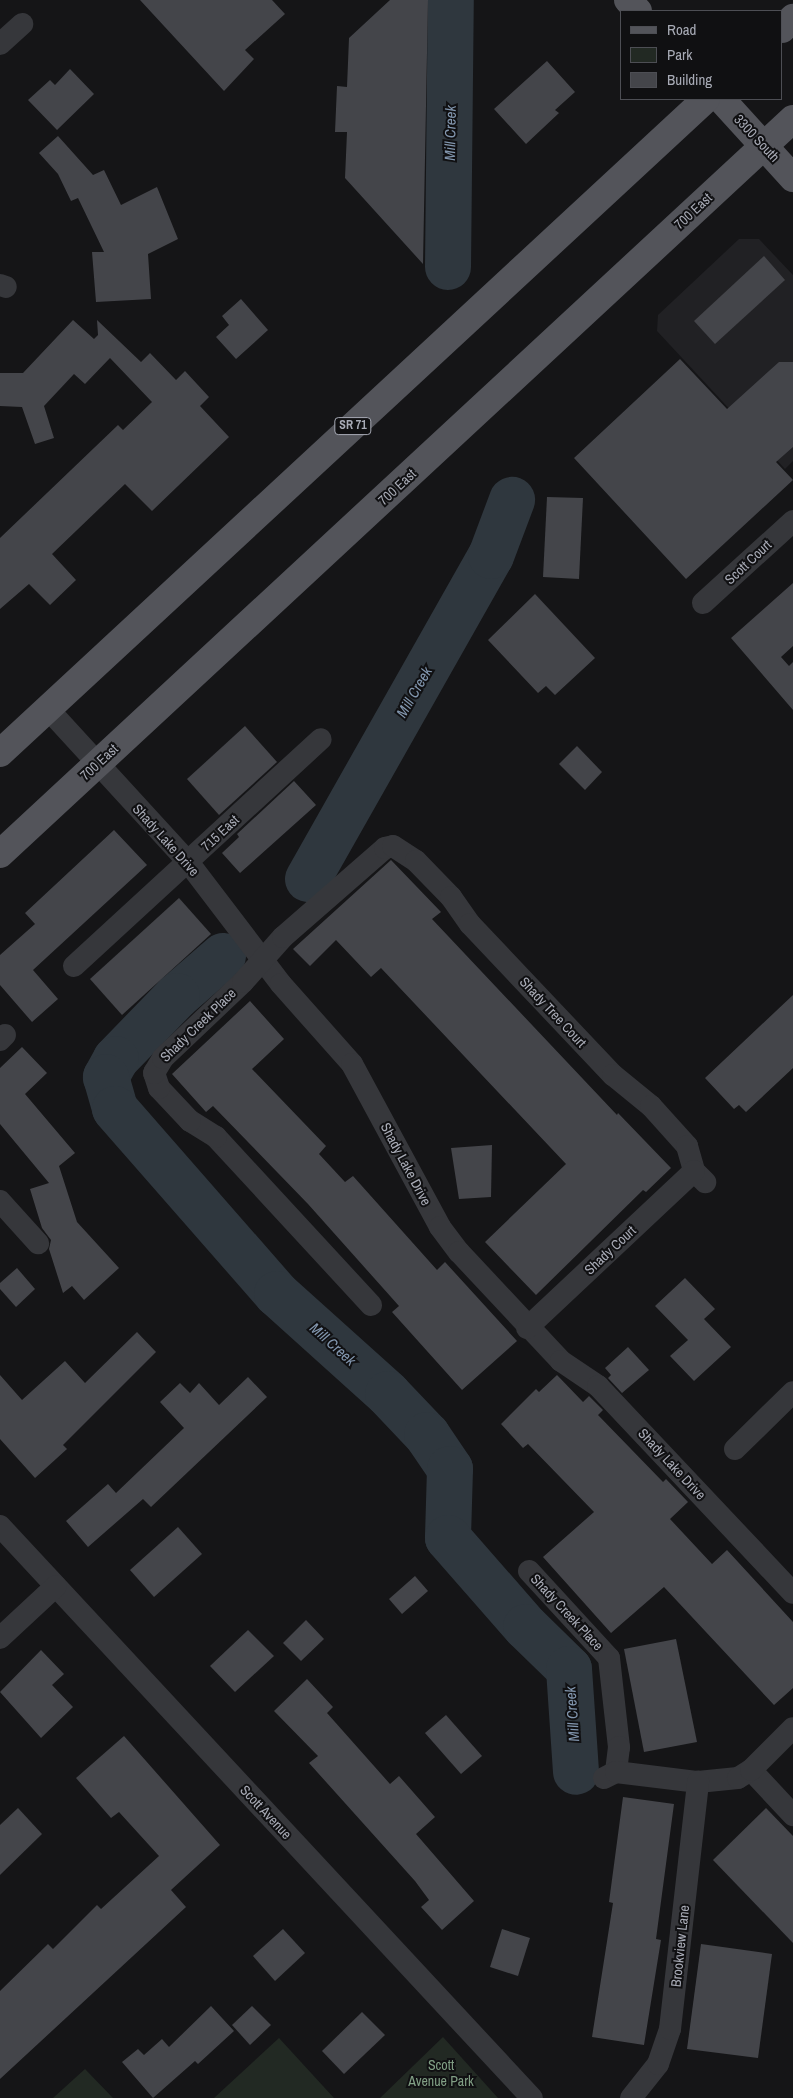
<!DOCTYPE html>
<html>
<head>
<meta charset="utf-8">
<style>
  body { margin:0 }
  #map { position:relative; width:793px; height:2098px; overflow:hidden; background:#151517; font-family:"Archivo Narrow",sans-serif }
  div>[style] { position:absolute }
  .built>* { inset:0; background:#212124 }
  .green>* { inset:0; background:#222923 }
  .river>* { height:46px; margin:-23px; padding:0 23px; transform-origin:23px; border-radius:23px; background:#2f373e }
  .building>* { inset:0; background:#44454a }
  .minor>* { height:22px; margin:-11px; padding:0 11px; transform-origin:11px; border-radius:11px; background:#36373b }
  .primary>* { height:28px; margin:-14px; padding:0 14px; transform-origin:14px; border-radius:14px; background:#53545a }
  span { translate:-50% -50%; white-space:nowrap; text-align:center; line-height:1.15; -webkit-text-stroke:4px #101012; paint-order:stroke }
  .shield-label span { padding:1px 4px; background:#101012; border:1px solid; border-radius:4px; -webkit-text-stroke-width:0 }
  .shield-label { font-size:12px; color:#a8abb6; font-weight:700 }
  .street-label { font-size:14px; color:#a8abb6 }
  .park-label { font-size:14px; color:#819f85 }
  .water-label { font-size:15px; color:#8296ae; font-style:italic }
  .legend { position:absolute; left:620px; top:10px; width:162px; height:90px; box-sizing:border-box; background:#101012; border:1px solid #4d4e54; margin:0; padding:6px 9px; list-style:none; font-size:15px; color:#a8abb6 }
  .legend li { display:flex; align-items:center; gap:10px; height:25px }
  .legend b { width:25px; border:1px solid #4d4e54 }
</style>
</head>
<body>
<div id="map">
  <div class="built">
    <i style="clip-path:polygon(739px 239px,759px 239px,793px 275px,793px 461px,785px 469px,657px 331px,658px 315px)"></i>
  </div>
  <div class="green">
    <i style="clip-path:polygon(443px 2037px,498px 2098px,380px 2098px)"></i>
    <i style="clip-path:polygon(279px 2038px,334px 2098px,214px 2098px)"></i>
    <i style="clip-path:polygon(85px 2069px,113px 2098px,53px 2098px)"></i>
  </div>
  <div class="river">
    <i style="left:448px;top:267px;width:267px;rotate:-89.4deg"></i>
    <i style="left:308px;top:879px;width:371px;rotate:-60.5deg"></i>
    <i style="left:491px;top:556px;width:60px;rotate:-69.4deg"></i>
    <i style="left:223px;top:956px;width:61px;rotate:139deg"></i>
    <i style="left:177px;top:996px;width:88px;rotate:134.1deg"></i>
    <i style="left:116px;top:1059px;width:21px;rotate:119deg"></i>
    <i style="left:106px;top:1077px;width:33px;rotate:74deg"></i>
    <i style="left:115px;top:1109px;width:246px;rotate:48.8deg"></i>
    <i style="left:277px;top:1294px;width:149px;rotate:42deg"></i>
    <i style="left:388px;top:1394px;width:57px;rotate:46.4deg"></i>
    <i style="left:427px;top:1435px;width:41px;rotate:55.9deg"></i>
    <i style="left:450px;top:1469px;width:69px;rotate:91.7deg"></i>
    <i style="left:448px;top:1538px;width:118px;rotate:48.8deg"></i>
    <i style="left:526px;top:1627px;width:60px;rotate:44.3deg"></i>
    <i style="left:569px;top:1669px;width:103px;rotate:86.1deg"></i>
  </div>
  <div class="building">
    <i style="clip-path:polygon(140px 0,272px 0,285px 14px,245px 50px,254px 59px,224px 91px)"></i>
    <i style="clip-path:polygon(390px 0,428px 0,423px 264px,345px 178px,347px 132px,335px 132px,337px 86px,347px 87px,349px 38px)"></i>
    <i style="clip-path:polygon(547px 61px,575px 92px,555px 110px,559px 113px,526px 144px,494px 109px)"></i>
    <i style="clip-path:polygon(70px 69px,94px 94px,57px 130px,28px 100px,50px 80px,55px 85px)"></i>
    <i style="clip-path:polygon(58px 136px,93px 175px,104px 170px,121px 205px,157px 187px,178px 239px,148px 254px,151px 299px,96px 302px,92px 252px,104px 252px,78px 198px,71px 201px,58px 174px,39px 153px)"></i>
    <i style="clip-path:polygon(764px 256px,785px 280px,715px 344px,694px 321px)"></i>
    <i style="clip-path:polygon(241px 299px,268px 330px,236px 359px,216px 337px,229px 325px,222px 316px)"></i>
    <i style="clip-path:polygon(73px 320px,94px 339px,98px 335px,97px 320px,141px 362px,150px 353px,176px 380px,185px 371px,209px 397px,200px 406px,229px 437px,152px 511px,125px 484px,52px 554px,76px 580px,50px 605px,29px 584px,0 609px,0 538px,118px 425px,123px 430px,152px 402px,110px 358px,85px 384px,74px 374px,44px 406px,54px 438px,35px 444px,22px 407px,0 406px,0 373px,23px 373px)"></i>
    <i style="clip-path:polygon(680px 359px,727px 409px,779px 362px,793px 362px,793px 447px,776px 462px,793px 480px,686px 579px,574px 458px)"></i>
    <i style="clip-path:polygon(547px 497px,583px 498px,579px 579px,543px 577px)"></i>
    <i style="clip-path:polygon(793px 583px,793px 646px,781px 657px,789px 666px,793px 662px,793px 710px,731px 638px)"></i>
    <i style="clip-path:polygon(535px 594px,595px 658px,555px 695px,546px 686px,538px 693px,488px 640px)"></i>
    <i style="clip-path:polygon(245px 726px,277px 762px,219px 815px,187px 779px)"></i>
    <i style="clip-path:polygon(577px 746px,602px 772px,585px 790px,559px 764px)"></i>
    <i style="clip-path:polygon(294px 781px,316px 805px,240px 873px,222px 853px,239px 837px,237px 834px)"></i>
    <i style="clip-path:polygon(114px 830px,147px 865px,33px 970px,58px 999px,32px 1022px,0 985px,0 955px,35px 924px,25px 913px)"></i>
    <i style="clip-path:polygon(391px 860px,441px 912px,432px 919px,617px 1115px,618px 1113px,671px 1168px,646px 1192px,643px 1190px,536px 1295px,485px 1242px,566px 1164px,381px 968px,371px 977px,336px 940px,310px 966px,293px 949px)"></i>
    <i style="clip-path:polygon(179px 898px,211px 934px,122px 1015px,90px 979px)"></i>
    <i style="clip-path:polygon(793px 995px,793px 1068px,746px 1112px,739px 1105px,734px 1109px,705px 1078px)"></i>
    <i style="clip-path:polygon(250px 1001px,284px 1039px,252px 1069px,326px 1146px,319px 1154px,345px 1182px,353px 1176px,437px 1270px,445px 1262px,517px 1341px,462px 1390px,392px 1312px,399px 1306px,308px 1204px,213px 1106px,206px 1112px,172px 1074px)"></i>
    <i style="clip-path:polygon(22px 1047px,47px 1073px,25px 1094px,75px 1153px,59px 1166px,77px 1222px,119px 1268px,84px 1300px,72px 1286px,63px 1293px,49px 1249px,51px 1240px,42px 1228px,30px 1189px,49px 1183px,0 1124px,0 1068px)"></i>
    <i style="clip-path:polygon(492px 1145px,491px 1197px,459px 1199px,451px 1148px)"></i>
    <i style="clip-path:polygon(17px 1268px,35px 1289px,16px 1307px,0 1289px,0 1283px)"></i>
    <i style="clip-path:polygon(685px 1278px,715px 1309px,704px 1319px,731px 1347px,694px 1381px,670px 1356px,688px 1340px,655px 1306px)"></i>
    <i style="clip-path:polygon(137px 1332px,156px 1352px,63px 1445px,67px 1449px,35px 1478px,0 1439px,0 1375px,22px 1400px,65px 1361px,85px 1383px)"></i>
    <i style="clip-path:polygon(628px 1347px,649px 1370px,622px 1393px,608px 1378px,611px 1375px,605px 1368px)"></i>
    <i style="clip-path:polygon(557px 1375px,583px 1402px,589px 1396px,603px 1410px,598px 1415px,663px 1482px,666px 1479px,688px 1502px,670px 1519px,712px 1564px,727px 1550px,793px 1622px,793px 1688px,774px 1705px,664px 1587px,611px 1633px,543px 1557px,594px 1512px,528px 1444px,523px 1448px,501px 1424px,536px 1389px,539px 1392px)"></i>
    <i style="clip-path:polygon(248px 1377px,267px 1397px,151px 1507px,143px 1499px,88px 1547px,66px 1521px,108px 1484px,116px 1493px,184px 1428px,160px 1402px,180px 1383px,190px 1393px,199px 1383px,219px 1405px)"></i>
    <i style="clip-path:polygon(178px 1527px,202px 1554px,154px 1597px,130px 1570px)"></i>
    <i style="clip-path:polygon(415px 1576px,428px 1591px,402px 1614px,389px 1599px)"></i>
    <i style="clip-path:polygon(306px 1620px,324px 1639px,301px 1661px,283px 1643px)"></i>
    <i style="clip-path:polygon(248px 1630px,274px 1656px,235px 1692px,210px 1666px)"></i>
    <i style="clip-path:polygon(676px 1639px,697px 1742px,644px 1752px,624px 1649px)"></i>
    <i style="clip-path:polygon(41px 1650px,64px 1674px,52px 1685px,73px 1707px,41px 1738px,0 1692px)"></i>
    <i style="clip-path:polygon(307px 1679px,333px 1707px,327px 1713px,390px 1784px,399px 1776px,435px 1817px,416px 1834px,474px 1901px,442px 1930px,421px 1907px,429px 1900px,415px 1881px,309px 1763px,318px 1756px,274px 1711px)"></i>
    <i style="clip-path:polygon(446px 1715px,482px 1756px,461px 1774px,425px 1733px)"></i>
    <i style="clip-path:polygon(124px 1736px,220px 1845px,171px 1890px,186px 1907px,0 2079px,0 1991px,48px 1944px,53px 1949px,97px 1905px,101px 1909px,159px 1856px,119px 1812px,111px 1818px,76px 1778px)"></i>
    <i style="clip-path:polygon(623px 1797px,674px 1804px,656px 1939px,661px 1940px,644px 2045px,592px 2037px,613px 1903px,609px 1902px)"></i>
    <i style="clip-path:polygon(18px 1808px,42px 1834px,0 1875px,0 1825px)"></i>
    <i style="clip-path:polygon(766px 1808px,793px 1836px,793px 1943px,713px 1860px)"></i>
    <i style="clip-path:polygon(283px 1929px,305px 1953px,275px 1981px,253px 1956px)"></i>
    <i style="clip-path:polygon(502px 1929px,530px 1938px,518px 1976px,490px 1967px)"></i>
    <i style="clip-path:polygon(701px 1944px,772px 1954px,758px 2058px,687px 2049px)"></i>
    <i style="clip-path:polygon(211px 2006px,234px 2031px,198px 2064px,195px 2061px,153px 2098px,122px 2062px,138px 2049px,144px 2055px,162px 2039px,169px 2047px)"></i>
    <i style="clip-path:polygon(252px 2006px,271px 2025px,250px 2045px,232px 2025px)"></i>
    <i style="clip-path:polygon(362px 2012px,385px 2035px,344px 2074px,322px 2051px)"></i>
  </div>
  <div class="minor">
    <i style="left:0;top:44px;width:30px;rotate:-42deg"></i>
    <i style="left:0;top:285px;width:6px;rotate:18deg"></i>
    <i style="left:703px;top:603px;width:122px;rotate:-42.3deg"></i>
    <i style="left:48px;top:709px;width:207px;rotate:47.5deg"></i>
    <i style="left:188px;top:862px;width:153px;rotate:52.7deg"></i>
    <i style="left:281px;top:984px;width:107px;rotate:48.4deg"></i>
    <i style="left:352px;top:1064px;width:185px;rotate:61.6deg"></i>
    <i style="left:440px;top:1227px;width:31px;rotate:53deg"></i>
    <i style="left:459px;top:1252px;width:149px;rotate:46.9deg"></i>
    <i style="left:561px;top:1361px;width:45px;rotate:34deg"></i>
    <i style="left:598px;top:1386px;width:284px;rotate:46.7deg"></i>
    <i style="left:74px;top:966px;width:335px;rotate:-42.6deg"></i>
    <i style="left:0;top:1040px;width:7px;rotate:-45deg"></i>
    <i style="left:0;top:1201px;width:57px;rotate:47.9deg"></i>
    <i style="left:371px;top:1305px;width:229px;rotate:-132.7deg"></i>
    <i style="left:216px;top:1137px;width:31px;rotate:-148deg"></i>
    <i style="left:190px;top:1121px;width:45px;rotate:-133.2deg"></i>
    <i style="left:159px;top:1088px;width:16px;rotate:-108deg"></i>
    <i style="left:154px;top:1073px;width:17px;rotate:-59deg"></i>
    <i style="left:163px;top:1058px;width:110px;rotate:-43.5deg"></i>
    <i style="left:243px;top:982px;width:60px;rotate:-48.4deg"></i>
    <i style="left:283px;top:937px;width:135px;rotate:-41.1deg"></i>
    <i style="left:385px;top:848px;width:8px;rotate:-14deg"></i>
    <i style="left:393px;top:846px;width:27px;rotate:33deg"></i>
    <i style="left:416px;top:861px;width:50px;rotate:45.8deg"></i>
    <i style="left:451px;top:897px;width:33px;rotate:55deg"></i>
    <i style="left:470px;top:924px;width:208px;rotate:46.6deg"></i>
    <i style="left:613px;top:1075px;width:49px;rotate:39.2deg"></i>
    <i style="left:651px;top:1106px;width:54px;rotate:48deg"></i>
    <i style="left:687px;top:1146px;width:26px;rotate:74deg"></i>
    <i style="left:694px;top:1171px;width:16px;rotate:45deg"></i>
    <i style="left:527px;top:1328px;width:229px;rotate:-43.2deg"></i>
    <i style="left:735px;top:1449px;width:81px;rotate:-44.5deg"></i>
    <i style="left:0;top:1526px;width:781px;rotate:47.08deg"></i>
    <i style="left:529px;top:1571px;width:118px;rotate:47.4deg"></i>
    <i style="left:609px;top:1658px;width:90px;rotate:83.6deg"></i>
    <i style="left:619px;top:1747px;width:25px;rotate:97deg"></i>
    <i style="left:0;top:1638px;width:76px;rotate:-42.9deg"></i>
    <i style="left:751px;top:1770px;width:62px;rotate:47deg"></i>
    <i style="left:604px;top:1778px;width:13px;rotate:-27deg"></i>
    <i style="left:616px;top:1772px;width:83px;rotate:7deg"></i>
    <i style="left:698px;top:1782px;width:40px;rotate:-5.7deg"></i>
    <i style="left:738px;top:1778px;width:15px;rotate:-32deg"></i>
    <i style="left:751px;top:1770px;width:59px;rotate:-45deg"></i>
    <i style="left:631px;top:2098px;width:43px;rotate:-51.5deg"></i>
    <i style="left:658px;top:2064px;width:37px;rotate:-71deg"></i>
    <i style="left:670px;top:2029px;width:249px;rotate:-83.5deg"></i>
  </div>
  <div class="primary">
    <i style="left:628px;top:0;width:15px;rotate:48deg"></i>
    <i style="left:782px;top:29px;width:16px;rotate:-45deg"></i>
    <i style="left:721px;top:99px;width:107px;rotate:47.7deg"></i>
    <i style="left:0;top:753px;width:962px;rotate:-42.81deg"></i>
    <i style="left:0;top:854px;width:1081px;rotate:-42.83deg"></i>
  </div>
  <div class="shield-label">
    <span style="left:353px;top:426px">SR 71</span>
  </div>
  <div class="street-label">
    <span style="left:757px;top:138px;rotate:47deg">3300 South</span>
    <span style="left:693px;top:211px;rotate:-43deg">700 East</span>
    <span style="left:397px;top:487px;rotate:-43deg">700 East</span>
    <span style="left:748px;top:562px;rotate:-43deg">Scott Court</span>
    <span style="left:99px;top:762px;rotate:-43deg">700 East</span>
    <span style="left:220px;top:833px;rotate:-43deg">715 East</span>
    <span style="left:166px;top:840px;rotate:48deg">Shady Lake Drive</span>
    <span style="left:553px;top:1012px;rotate:47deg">Shady Tree Court</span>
    <span style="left:198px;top:1025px;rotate:-44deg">Shady Creek Place</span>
    <span style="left:406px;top:1164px;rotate:62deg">Shady Lake Drive</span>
    <span style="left:610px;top:1250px;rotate:-43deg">Shady Court</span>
    <span style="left:672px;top:1464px;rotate:47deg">Shady Lake Drive</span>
    <span style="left:567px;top:1612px;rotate:47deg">Shady Creek Place</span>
    <span style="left:266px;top:1812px;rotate:47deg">Scott Avenue</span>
    <span style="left:680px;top:1946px;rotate:-84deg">Brookview Lane</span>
  </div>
  <div class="park-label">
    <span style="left:441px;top:2073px">Scott<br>Avenue Park</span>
  </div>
  <div class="water-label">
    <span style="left:450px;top:133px;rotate:-89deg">Mill Creek</span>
    <span style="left:414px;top:692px;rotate:-60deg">Mill Creek</span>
    <span style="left:333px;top:1344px;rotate:42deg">Mill Creek</span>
    <span style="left:572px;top:1714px;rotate:-94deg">Mill Creek</span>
  </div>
  <ul class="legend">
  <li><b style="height:6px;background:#53545a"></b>Road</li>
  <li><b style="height:14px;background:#222923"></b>Park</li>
  <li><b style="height:14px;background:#44454a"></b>Building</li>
  </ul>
</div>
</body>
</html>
